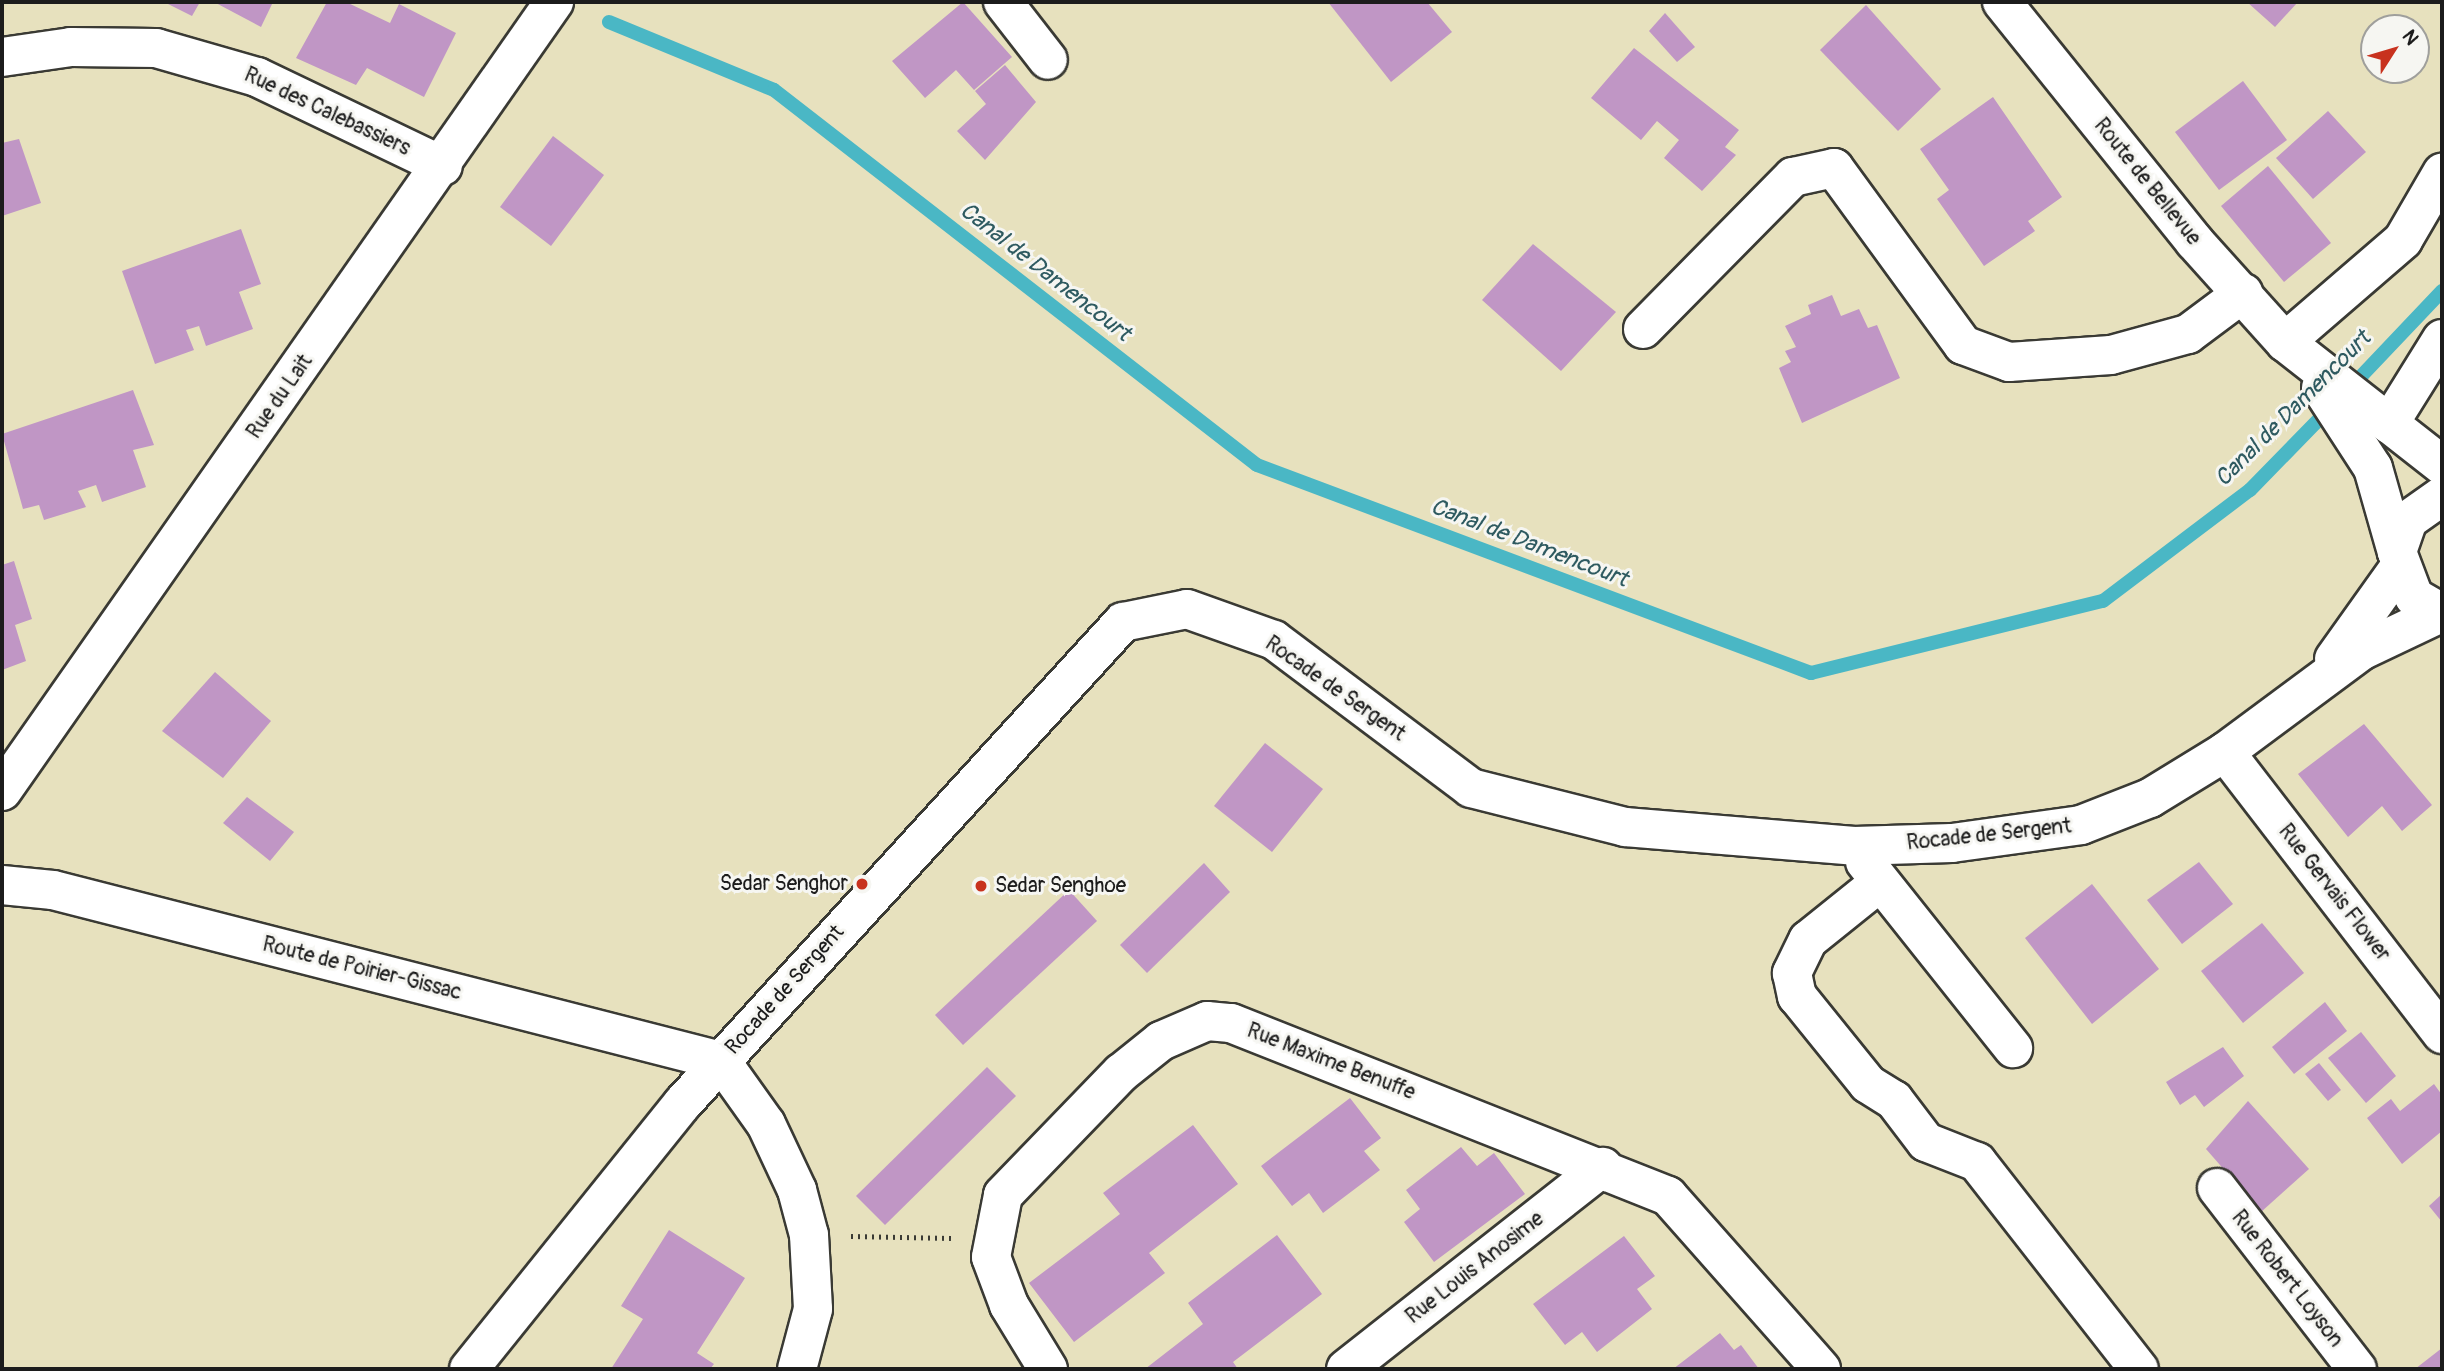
<!DOCTYPE html>
<html>
<head>
<meta charset="utf-8">
<style>
  body { margin:0 }
  #map { position:relative; width:2444px; height:1371px; overflow:hidden; background:#e7e1be; font-family:Pangolin,sans-serif }
  div>[style] { position:absolute }
  .stream>* { height:14px; margin:-7px; padding:0 7px; transform-origin:7px; border-radius:7px; background:#4ab7c5 }
  .building>* { inset:0; background:#c096c5 }
  .path>* { height:4.5px; margin-top:-2.25px; transform-origin:0; background:repeating-linear-gradient(90deg,#3a3a34 0 2px,transparent 0 7px) }
  .roads { filter:drop-shadow(2px 0 #3a3a34) drop-shadow(-2px 0 #3a3a34) drop-shadow(0 2px #3a3a34) drop-shadow(0 -2px #3a3a34) }
  .minor>* { height:38px; margin:-19px; padding:0 19px; transform-origin:19px; border-radius:19px; background:#fff }
  .major>* { height:38px; margin:-19px; padding:0 19px; transform-origin:19px; border-radius:19px; background:#fff }
  .dots>* { width:19px; height:19px; translate:-50% -50%; box-sizing:border-box; border:4px solid #f6f6f2; border-radius:50% }
  span { translate:-50% -50%; white-space:nowrap; text-align:center; line-height:1.15; -webkit-text-stroke:6px #f6f6f2; paint-order:stroke }
  .street-label { font-size:21px; color:#1c1c1c }
  .poi-label { font-size:21px; color:#1c1c1c }
  .right { translate:-100% -50%; text-align:right }
  .left { translate:0 -50%; text-align:left }
  .water-label { font-size:23px; color:#2e5a60; font-style:italic }
  .frame { position:absolute; inset:0; border:4px solid #1c1c1c; pointer-events:none }
  .north { position:absolute; left:2360px; top:14px; width:70px; height:70px; box-sizing:border-box; background:#f6f6f2; border:2px solid #9f9f9c; border-radius:50%; rotate:53deg; font-size:19px; font-weight:700; line-height:28px; text-align:center; color:#1c1c1c }
  .north::after { content:''; display:block; margin:auto; width:24px; height:32px; background:#c8321e; clip-path:polygon(50% 0,100% 100%,50% 72%,0 100%) }
</style>
</head>
<body>
<div id="map">
  <div class="stream">
    <i style="left:609px;top:22px;width:178px;rotate:22.4deg"></i>
    <i style="left:774px;top:90px;width:611px;rotate:37.83deg"></i>
    <i style="left:1257px;top:465px;width:592px;rotate:20.58deg"></i>
    <i style="left:1811px;top:673px;width:301px;rotate:-13.9deg"></i>
    <i style="left:2103px;top:601px;width:184px;rotate:-37.1deg"></i>
    <i style="left:2250px;top:490px;width:115px;rotate:-45.7deg"></i>
    <i style="left:2349px;top:389px;width:135px;rotate:-46.5deg"></i>
  </div>
  <div class="building">
    <i style="clip-path:polygon(164px 2px,200px 2px,192px 16px)"></i>
    <i style="clip-path:polygon(214px 2px,273px 2px,261px 27px)"></i>
    <i style="clip-path:polygon(327px 2px,346px 2px,390px 23px,399px 4px,456px 33px,424px 97px,367px 68px,356px 85px,296px 58px)"></i>
    <i style="clip-path:polygon(963px 2px,1012px 57px,974px 90px,956px 70px,925px 98px,892px 61px)"></i>
    <i style="clip-path:polygon(1328px 2px,1427px 2px,1452px 32px,1391px 82px)"></i>
    <i style="clip-path:polygon(2247px 2px,2298px 2px,2275px 27px)"></i>
    <i style="clip-path:polygon(1866px 5px,1941px 89px,1898px 131px,1820px 50px)"></i>
    <i style="clip-path:polygon(1665px 13px,1695px 47px,1677px 62px,1649px 31px)"></i>
    <i style="clip-path:polygon(1634px 48px,1739px 130px,1725px 147px,1736px 155px,1702px 191px,1664px 158px,1679px 140px,1657px 121px,1641px 140px,1591px 98px)"></i>
    <i style="clip-path:polygon(1005px 65px,1036px 102px,985px 160px,957px 131px,986px 104px,975px 91px)"></i>
    <i style="clip-path:polygon(2243px 81px,2287px 140px,2219px 190px,2175px 132px)"></i>
    <i style="clip-path:polygon(1993px 97px,2062px 197px,2028px 221px,2035px 231px,1984px 266px,1937px 199px,1949px 190px,1920px 149px)"></i>
    <i style="clip-path:polygon(2328px 111px,2366px 152px,2313px 199px,2276px 158px)"></i>
    <i style="clip-path:polygon(553px 136px,604px 175px,551px 246px,500px 207px)"></i>
    <i style="clip-path:polygon(19px 139px,41px 203px,2px 216px,2px 143px)"></i>
    <i style="clip-path:polygon(2268px 166px,2331px 243px,2284px 282px,2221px 206px)"></i>
    <i style="clip-path:polygon(241px 229px,261px 284px,239px 292px,253px 329px,206px 346px,199px 326px,186px 330px,194px 350px,155px 364px,122px 271px)"></i>
    <i style="clip-path:polygon(1533px 244px,1616px 312px,1561px 371px,1482px 300px)"></i>
    <i style="clip-path:polygon(1832px 295px,1841px 316px,1859px 309px,1868px 328px,1877px 325px,1900px 378px,1802px 423px,1779px 368px,1791px 362px,1785px 351px,1796px 347px,1785px 326px,1811px 314px,1808px 305px)"></i>
    <i style="clip-path:polygon(133px 390px,154px 445px,133px 450px,146px 487px,102px 502px,96px 485px,78px 491px,86px 507px,44px 520px,39px 505px,23px 509px,2px 434px)"></i>
    <i style="clip-path:polygon(14px 561px,32px 619px,15px 625px,26px 661px,2px 670px,2px 565px)"></i>
    <i style="clip-path:polygon(215px 672px,271px 721px,223px 778px,162px 731px)"></i>
    <i style="clip-path:polygon(2364px 724px,2432px 805px,2402px 831px,2382px 806px,2348px 837px,2298px 774px)"></i>
    <i style="clip-path:polygon(1265px 743px,1323px 789px,1272px 852px,1214px 806px)"></i>
    <i style="clip-path:polygon(247px 797px,294px 832px,270px 861px,223px 823px)"></i>
    <i style="clip-path:polygon(2199px 862px,2233px 904px,2182px 944px,2147px 900px)"></i>
    <i style="clip-path:polygon(1204px 863px,1230px 892px,1147px 973px,1120px 945px)"></i>
    <i style="clip-path:polygon(2092px 884px,2159px 969px,2092px 1024px,2025px 938px)"></i>
    <i style="clip-path:polygon(1069px 890px,1097px 921px,963px 1045px,935px 1015px)"></i>
    <i style="clip-path:polygon(2262px 923px,2304px 973px,2243px 1023px,2201px 971px)"></i>
    <i style="clip-path:polygon(2325px 1002px,2347px 1031px,2294px 1074px,2272px 1047px)"></i>
    <i style="clip-path:polygon(2361px 1032px,2396px 1076px,2366px 1103px,2328px 1058px)"></i>
    <i style="clip-path:polygon(2223px 1047px,2244px 1076px,2204px 1107px,2195px 1095px,2180px 1105px,2166px 1082px)"></i>
    <i style="clip-path:polygon(2319px 1063px,2341px 1090px,2328px 1101px,2305px 1074px)"></i>
    <i style="clip-path:polygon(987px 1067px,1016px 1096px,885px 1225px,856px 1196px)"></i>
    <i style="clip-path:polygon(2434px 1084px,2442px 1095px,2442px 1131px,2402px 1164px,2367px 1118px,2391px 1099px,2400px 1111px)"></i>
    <i style="clip-path:polygon(1350px 1098px,1381px 1138px,1364px 1151px,1380px 1170px,1323px 1213px,1309px 1193px,1292px 1206px,1261px 1166px)"></i>
    <i style="clip-path:polygon(2248px 1101px,2309px 1169px,2261px 1212px,2206px 1149px)"></i>
    <i style="clip-path:polygon(1193px 1125px,1238px 1184px,1149px 1253px,1165px 1273px,1074px 1342px,1029px 1283px,1120px 1214px,1103px 1193px)"></i>
    <i style="clip-path:polygon(1461px 1147px,1477px 1166px,1494px 1153px,1525px 1194px,1434px 1262px,1404px 1222px,1420px 1209px,1406px 1190px)"></i>
    <i style="clip-path:polygon(2442px 1194px,2442px 1222px,2429px 1206px)"></i>
    <i style="clip-path:polygon(669px 1230px,745px 1278px,697px 1353px,714px 1364px,710px 1369px,611px 1369px,643px 1319px,621px 1306px)"></i>
    <i style="clip-path:polygon(1277px 1235px,1322px 1294px,1233px 1362px,1238px 1369px,1145px 1369px,1203px 1324px,1188px 1303px)"></i>
    <i style="clip-path:polygon(1624px 1236px,1655px 1276px,1637px 1289px,1652px 1309px,1597px 1352px,1582px 1332px,1565px 1345px,1533px 1304px)"></i>
    <i style="clip-path:polygon(1720px 1333px,1734px 1350px,1741px 1345px,1759px 1369px,1673px 1369px)"></i>
    <i style="clip-path:polygon(2442px 1348px,2442px 1369px,2415px 1369px)"></i>
  </div>
  <div class="path">
    <i style="left:851px;top:1236px;width:100px;rotate:1.1deg"></i>
  </div>
  <div class="roads">
    <div class="minor">
      <i style="left:1003px;top:2px;width:73px;rotate:52.2deg"></i>
      <i style="left:2px;top:57px;width:70px;rotate:-8.2deg"></i>
      <i style="left:71px;top:47px;width:85px;rotate:0.7deg"></i>
      <i style="left:156px;top:48px;width:105px;rotate:16deg"></i>
      <i style="left:257px;top:77px;width:206px;rotate:25.6deg"></i>
      <i style="left:1643px;top:329px;width:214px;rotate:-45.4deg"></i>
      <i style="left:1793px;top:177px;width:42px;rotate:-12.4deg"></i>
      <i style="left:1834px;top:168px;width:219px;rotate:53.9deg"></i>
      <i style="left:1963px;top:345px;width:49px;rotate:20.3deg"></i>
      <i style="left:2009px;top:362px;width:102px;rotate:-3.9deg"></i>
      <i style="left:2111px;top:355px;width:80px;rotate:-15.3deg"></i>
      <i style="left:2188px;top:334px;width:69px;rotate:-36.7deg"></i>
      <i style="left:2285px;top:342px;width:156px;rotate:-40.8deg"></i>
      <i style="left:2403px;top:240px;width:78px;rotate:-59.8deg"></i>
      <i style="left:2389px;top:424px;width:100px;rotate:-58.1deg"></i>
      <i style="left:2225px;top:752px;width:356px;rotate:52.4deg"></i>
      <i style="left:2px;top:791px;width:963px;rotate:-55.02deg"></i>
      <i style="left:1865px;top:862px;width:238px;rotate:51.5deg"></i>
      <i style="left:1879px;top:883px;width:91px;rotate:141.2deg"></i>
      <i style="left:1808px;top:940px;width:37px;rotate:116deg"></i>
      <i style="left:1792px;top:973px;width:24px;rotate:78deg"></i>
      <i style="left:1797px;top:996px;width:113px;rotate:51.1deg"></i>
      <i style="left:1868px;top:1084px;width:31px;rotate:32deg"></i>
      <i style="left:1894px;top:1100px;width:53px;rotate:52.7deg"></i>
      <i style="left:1926px;top:1142px;width:55px;rotate:21.4deg"></i>
      <i style="left:1977px;top:1162px;width:263px;rotate:52deg"></i>
      <i style="left:721px;top:1061px;width:77px;rotate:54.5deg"></i>
      <i style="left:766px;top:1124px;width:73px;rotate:64.8deg"></i>
      <i style="left:797px;top:1190px;width:47px;rotate:75.1deg"></i>
      <i style="left:809px;top:1235px;width:74px;rotate:86.9deg"></i>
      <i style="left:813px;top:1309px;width:62px;rotate:104.9deg"></i>
      <i style="left:2217px;top:1188px;width:229px;rotate:52.3deg"></i>
      <i style="left:1048px;top:1369px;width:75px;rotate:-121.4deg"></i>
      <i style="left:1009px;top:1305px;width:51px;rotate:-110.6deg"></i>
      <i style="left:991px;top:1257px;width:63px;rotate:-79deg"></i>
      <i style="left:1003px;top:1195px;width:170px;rotate:-46deg"></i>
      <i style="left:1121px;top:1073px;width:51px;rotate:-38.7deg"></i>
      <i style="left:1161px;top:1041px;width:50px;rotate:-23.5deg"></i>
      <i style="left:1207px;top:1021px;width:24px;rotate:5deg"></i>
      <i style="left:1231px;top:1023px;width:470px;rotate:21.6deg"></i>
      <i style="left:1668px;top:1196px;width:231px;rotate:48.5deg"></i>
      <i style="left:1346px;top:1369px;width:327px;rotate:-38.2deg"></i>
    </div>
    <div class="major">
      <i style="left:2002px;top:2px;width:307px;rotate:51.2deg"></i>
      <i style="left:2194px;top:241px;width:136px;rotate:48deg"></i>
      <i style="left:2285px;top:342px;width:199px;rotate:38.1deg"></i>
      <i style="left:2321px;top:388px;width:95px;rotate:57deg"></i>
      <i style="left:2373px;top:468px;width:87px;rotate:74.1deg"></i>
      <i style="left:2442px;top:496px;width:42px;rotate:144.8deg"></i>
      <i style="left:2408px;top:520px;width:34px;rotate:109deg"></i>
      <i style="left:2397px;top:552px;width:48px;rotate:69.3deg"></i>
      <i style="left:2414px;top:597px;width:32px;rotate:30deg"></i>
      <i style="left:2334px;top:659px;width:112px;rotate:-54.5deg"></i>
      <i style="left:2px;top:885px;width:51px;rotate:5.6deg"></i>
      <i style="left:53px;top:890px;width:690px;rotate:14.36deg"></i>
      <i style="left:469px;top:1369px;width:341px;rotate:-51.2deg"></i>
      <i style="left:683px;top:1103px;width:652px;rotate:-47.55deg"></i>
      <i style="left:1123px;top:622px;width:65px;rotate:-11.5deg"></i>
      <i style="left:1187px;top:609px;width:92px;rotate:19.6deg"></i>
      <i style="left:1274px;top:640px;width:246px;rotate:36.9deg"></i>
      <i style="left:1471px;top:788px;width:159px;rotate:14.2deg"></i>
      <i style="left:1625px;top:827px;width:230px;rotate:4.7deg"></i>
      <i style="left:1854px;top:846px;width:98px;rotate:-1.8deg"></i>
      <i style="left:1952px;top:843px;width:130px;rotate:-7.9deg"></i>
      <i style="left:2081px;top:825px;width:74px;rotate:-21.4deg"></i>
      <i style="left:2150px;top:798px;width:88px;rotate:-31.5deg"></i>
      <i style="left:2225px;top:752px;width:169px;rotate:-36.6deg"></i>
      <i style="left:2361px;top:651px;width:89px;rotate:-25.4deg"></i>
    </div>
  </div>
  <div class="dots">
    <i style="left:862px;top:884px;background:#c8321e"></i>
    <i style="left:981px;top:886px;background:#c8321e"></i>
  </div>
  <div class="street-label">
    <span style="left:327px;top:112px;rotate:25deg">Rue des Calebassiers</span>
    <span style="left:2147px;top:182px;rotate:51deg">Route de Bellevue</span>
    <span style="left:280px;top:397px;rotate:-55deg">Rue du Lait</span>
    <span style="left:1335px;top:689px;rotate:35deg">Rocade de Sergent</span>
    <span style="left:1989px;top:835px;rotate:-6deg">Rocade de Sergent</span>
    <span style="left:2334px;top:893px;rotate:52deg">Rue Gervais Flower</span>
    <span style="left:362px;top:969px;rotate:14deg">Route de Poirier-Gissac</span>
    <span style="left:785px;top:990px;rotate:-48deg">Rocade de Sergent</span>
    <span style="left:1331px;top:1062px;rotate:21deg">Rue Maxime Benuffe</span>
    <span style="left:1475px;top:1268px;rotate:-38deg">Rue Louis Anosime</span>
    <span style="left:2287px;top:1279px;rotate:52deg">Rue Robert Loyson</span>
  </div>
  <div class="poi-label">
    <span class="right" style="left:848px;top:884px">Sedar Senghor</span>
    <span class="left" style="left:995px;top:886px">Sedar Senghoe</span>
  </div>
  <div class="water-label">
    <span style="left:1045px;top:272px;rotate:38deg">Canal de Damencourt</span>
    <span style="left:2293px;top:409px;rotate:-45deg">Canal de Damencourt</span>
    <span style="left:1529px;top:543px;rotate:21deg">Canal de Damencourt</span>
  </div>
  <div class="frame"></div>
  <div class="north">N</div>
</div>
</body>
</html>
